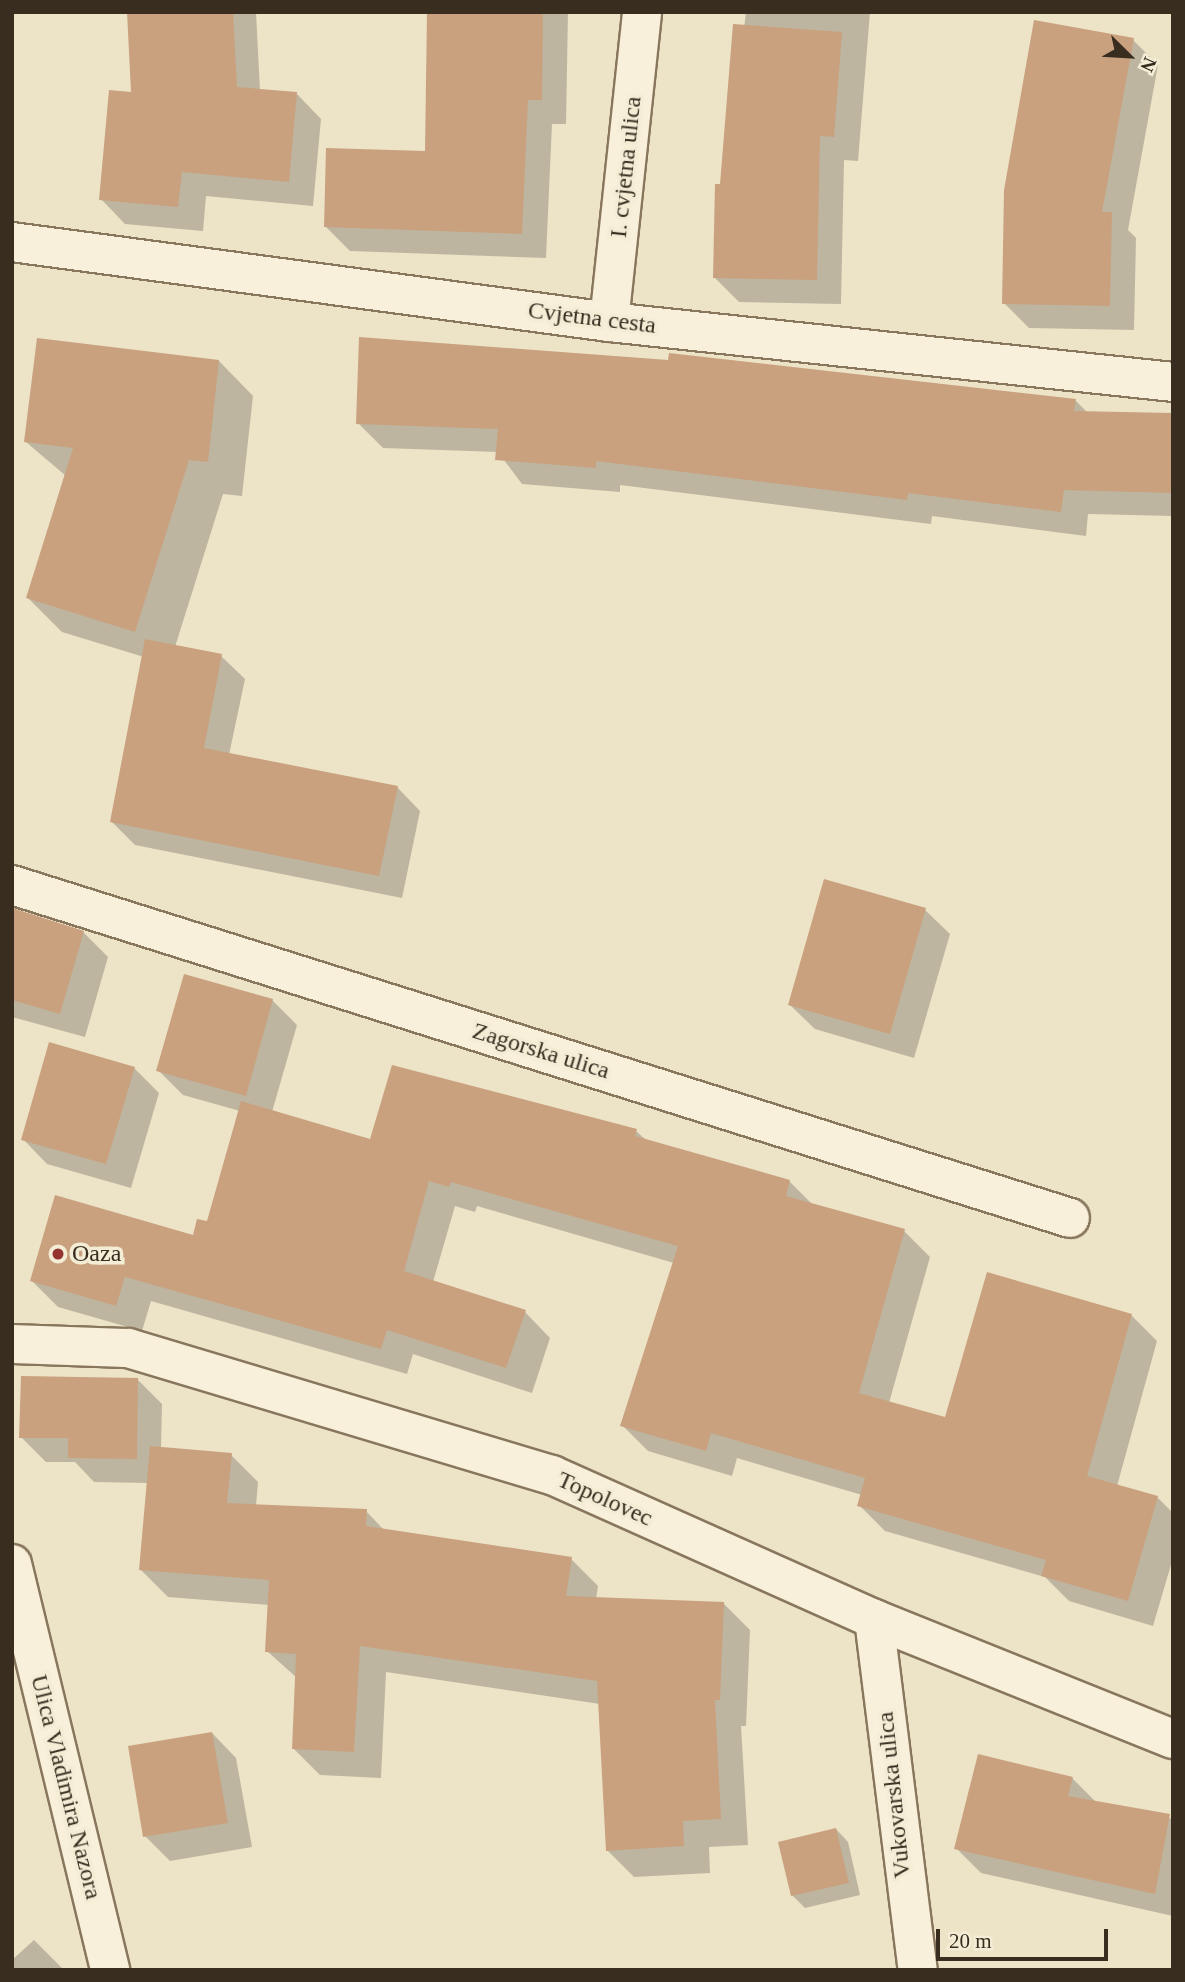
<!DOCTYPE html>
<html>
<head>
<meta charset="utf-8">
<style>
  body { margin:0 }
  #map { position:relative; width:1185px; height:1982px; overflow:hidden; background:#ede3c7; font-family:"Times New Roman",serif }
  div>[style] { position:absolute }
  .shadow>* { inset:0; background:#0003 }
  .building>* { inset:0; background:#c9a17f }
  .roads { filter:drop-shadow(2px 0 #88765d) drop-shadow(-2px 0 #88765d) drop-shadow(0 2px #88765d) drop-shadow(0 -2px #88765d) }
  .street>* { height:38px; margin:-19px; padding:0 19px; transform-origin:19px; border-radius:19px; background:#f8f0da }
  .dots>* { width:19px; height:19px; translate:-50% -50%; box-sizing:border-box; border:4px solid #f4edd6; border-radius:50% }
  span { translate:-50% -50%; white-space:nowrap; text-align:center; line-height:1.15; -webkit-text-stroke:7px #f4edd6; paint-order:stroke }
  .street-label { font-size:24px; color:#392d20 }
  .poi-label { font-size:24px; color:#392d20 }
  .left { translate:0 -50%; text-align:left }
  .frame { position:absolute; inset:0; border:14px solid #392d20; pointer-events:none }
  .north { position:absolute; left:1094px; top:21px; width:70px; height:70px; -webkit-text-stroke:5px #f4edd6; paint-order:stroke; rotate:114deg; font-size:19px; font-weight:700; line-height:28px; text-align:center; color:#392d20 }
  .north::after { content:''; display:block; margin:auto; width:24px; height:32px; background:#392d20; clip-path:polygon(50% 0,100% 100%,50% 72%,0 100%) }
  .scale { position:absolute; left:936px; top:1929px; width:172px; height:32px; box-sizing:border-box; border:4px solid #392d20; border-top:0; padding-left:9px; font-size:21px; line-height:24px; white-space:nowrap; color:#392d20; -webkit-text-stroke:5px #f4edd6; paint-order:stroke }
</style>
</head>
<body>
<div id="map">
  <div class="shadow">
    <i style="clip-path:polygon(128px 12px,256px 12px,260px 91px,297px 94px,321px 119px,313px 206px,206px 196px,203px 231px,125px 224px,101px 199px,133px 94px)"></i>
    <i style="clip-path:polygon(429px 12px,568px 12px,566px 124px,552px 124px,546px 258px,350px 251px,325px 226px,426px 153px)"></i>
    <i style="clip-path:polygon(746px 12px,870px 12px,858px 161px,844px 160px,841px 304px,739px 302px,714px 277px)"></i>
    <i style="clip-path:polygon(1133px 40px,1158px 65px,1128px 230px,1136px 238px,1134px 330px,1029px 328px,1004px 303px)"></i>
    <i style="clip-path:polygon(219px 361px,253px 396px,242px 496px,223px 494px,175px 647px,221px 656px,245px 679px,229px 755px,397px 787px,420px 811px,402px 898px,135px 845px,112px 822px,144px 657px,62px 632px,28px 598px,66px 476px,26px 442px)"></i>
    <i style="clip-path:polygon(1075px 400px,1088px 413px,1173px 415px,1173px 516px,1088px 514px,1086px 536px,932px 516px,931px 524px,620px 485px,620px 492px,522px 484px,498px 452px,383px 448px,358px 423px)"></i>
    <i style="clip-path:polygon(12px 908px,83px 932px,108px 957px,85px 1037px,12px 1017px)"></i>
    <i style="clip-path:polygon(925px 910px,950px 934px,914px 1058px,815px 1029px,790px 1005px)"></i>
    <i style="clip-path:polygon(272px 1000px,297px 1025px,272px 1112px,371px 1141px,636px 1131px,646px 1140px,789px 1181px,813px 1205px,904px 1231px,930px 1257px,889px 1403px,946px 1420px,1131px 1315px,1157px 1341px,1117px 1486px,1157px 1497px,1173px 1513px,1173px 1558px,1153px 1626px,1069px 1601px,1045px 1577px,885px 1531px,859px 1505px,862px 1495px,737px 1458px,732px 1476px,648px 1451px,622px 1425px,674px 1263px,477px 1206px,475px 1212px,455px 1206px,433px 1282px,525px 1312px,550px 1338px,532px 1393px,413px 1354px,407px 1374px,151px 1301px,142px 1331px,58px 1307px,32px 1281px,194px 1237px,208px 1223px,240px 1111px,183px 1095px,158px 1070px)"></i>
    <i style="clip-path:polygon(134px 1068px,159px 1093px,131px 1188px,47px 1164px,23px 1139px)"></i>
    <i style="clip-path:polygon(137px 1379px,162px 1404px,161px 1449px,231px 1455px,258px 1482px,256px 1506px,366px 1511px,385px 1531px,571px 1559px,598px 1586px,596px 1599px,723px 1603px,750px 1630px,746px 1726px,741px 1726px,748px 1845px,709px 1847px,710px 1873px,634px 1877px,607px 1850px,600px 1704px,386px 1672px,381px 1778px,320px 1775px,293px 1748px,297px 1678px,267px 1651px,270px 1605px,168px 1597px,141px 1570px,148px 1483px,94px 1482px,75px 1462px,46px 1462px,21px 1437px)"></i>
    <i style="clip-path:polygon(212px 1733px,236px 1758px,252px 1847px,170px 1861px,145px 1836px)"></i>
    <i style="clip-path:polygon(1072px 1778px,1096px 1802px,1173px 1819px,1173px 1916px,981px 1873px,956px 1848px)"></i>
    <i style="clip-path:polygon(836px 1829px,848px 1842px,860px 1895px,805px 1908px,792px 1895px)"></i>
    <i style="clip-path:polygon(34px 1940px,64px 1970px,12px 1970px,12px 1960px)"></i>
  </div>
  <div class="building">
    <i style="clip-path:polygon(127px 12px,233px 12px,237px 87px,297px 92px,289px 182px,182px 172px,178px 207px,99px 200px,109px 90px,131px 92px)"></i>
    <i style="clip-path:polygon(427px 12px,543px 12px,542px 100px,528px 100px,522px 234px,324px 227px,326px 148px,425px 151px)"></i>
    <i style="clip-path:polygon(1034px 20px,1134px 38px,1102px 212px,1112px 212px,1110px 306px,1002px 304px,1004px 190px)"></i>
    <i style="clip-path:polygon(733px 24px,842px 32px,834px 137px,820px 136px,817px 280px,713px 278px,715px 184px,720px 184px)"></i>
    <i style="clip-path:polygon(359px 337px,668px 360px,669px 353px,1076px 399px,1074px 411px,1173px 413px,1173px 493px,1064px 490px,1061px 512px,908px 493px,907px 500px,596px 461px,596px 468px,495px 460px,498px 429px,356px 424px)"></i>
    <i style="clip-path:polygon(37px 338px,219px 360px,208px 462px,189px 460px,135px 632px,26px 598px,73px 448px,24px 442px)"></i>
    <i style="clip-path:polygon(145px 639px,222px 654px,204px 748px,398px 786px,379px 876px,110px 822px)"></i>
    <i style="clip-path:polygon(824px 879px,926px 908px,890px 1034px,788px 1005px)"></i>
    <i style="clip-path:polygon(12px 908px,84px 931px,60px 1014px,12px 1000px)"></i>
    <i style="clip-path:polygon(184px 974px,273px 999px,246px 1096px,156px 1071px)"></i>
    <i style="clip-path:polygon(49px 1042px,135px 1067px,106px 1164px,21px 1140px)"></i>
    <i style="clip-path:polygon(392px 1065px,637px 1129px,635px 1136px,790px 1180px,786px 1196px,905px 1229px,859px 1393px,945px 1417px,987px 1272px,1132px 1314px,1087px 1476px,1158px 1496px,1128px 1601px,1041px 1576px,1046px 1560px,857px 1506px,865px 1478px,711px 1433px,706px 1451px,620px 1426px,678px 1246px,451px 1182px,449px 1187px,429px 1181px,404px 1271px,526px 1310px,506px 1368px,387px 1330px,381px 1349px,125px 1277px,116px 1306px,30px 1281px,55px 1195px,193px 1235px,197px 1219px,207px 1221px,241px 1101px,370px 1139px)"></i>
    <i style="clip-path:polygon(21px 1376px,138px 1378px,137px 1459px,68px 1458px,68px 1438px,19px 1438px)"></i>
    <i style="clip-path:polygon(150px 1446px,232px 1453px,227px 1503px,367px 1509px,366px 1526px,572px 1557px,566px 1596px,724px 1602px,720px 1700px,715px 1700px,721px 1819px,683px 1821px,684px 1846px,606px 1851px,597px 1681px,360px 1646px,354px 1752px,292px 1749px,296px 1654px,265px 1652px,269px 1580px,139px 1570px)"></i>
    <i style="clip-path:polygon(212px 1732px,228px 1823px,143px 1837px,128px 1746px)"></i>
    <i style="clip-path:polygon(978px 1754px,1073px 1777px,1068px 1796px,1170px 1814px,1155px 1894px,954px 1849px)"></i>
    <i style="clip-path:polygon(836px 1828px,849px 1883px,791px 1896px,778px 1842px)"></i>
  </div>
  <div class="roads">
    <div class="street">
      <i style="left:12px;top:242px;width:602px;rotate:7.63deg"></i>
      <i style="left:609px;top:322px;width:567px;rotate:6.07deg"></i>
      <i style="left:609px;top:322px;width:312px;rotate:-83.9deg"></i>
      <i style="left:12px;top:885px;width:1109px;rotate:17.47deg"></i>
      <i style="left:12px;top:1344px;width:116px;rotate:2deg"></i>
      <i style="left:128px;top:1348px;width:443px;rotate:16.7deg"></i>
      <i style="left:552px;top:1475px;width:353px;rotate:24.1deg"></i>
      <i style="left:874px;top:1619px;width:322px;rotate:21.9deg"></i>
      <i style="left:12px;top:1564px;width:418px;rotate:76.4deg"></i>
      <i style="left:874px;top:1619px;width:354px;rotate:82.9deg"></i>
    </div>
  </div>
  <div class="dots">
    <i style="left:58px;top:1254px;background:#943330"></i>
  </div>
  <div class="street-label">
    <span style="left:626px;top:167px;rotate:-84deg">I. cvjetna ulica</span>
    <span style="left:592px;top:318px;rotate:7deg">Cvjetna cesta</span>
    <span style="left:541px;top:1051px;rotate:17deg">Zagorska ulica</span>
    <span style="left:605px;top:1499px;rotate:24deg">Topolovec</span>
    <span style="left:66px;top:1787px;rotate:76deg">Ulica Vladimira Nazora</span>
    <span style="left:894px;top:1795px;rotate:-96deg">Vukovarska ulica</span>
  </div>
  <div class="poi-label">
    <span class="left" style="left:72px;top:1254px">Oaza</span>
  </div>
  <div class="frame"></div>
  <div class="north">N</div>
  <div class="scale">20 m</div>
</div>
</body>
</html>
